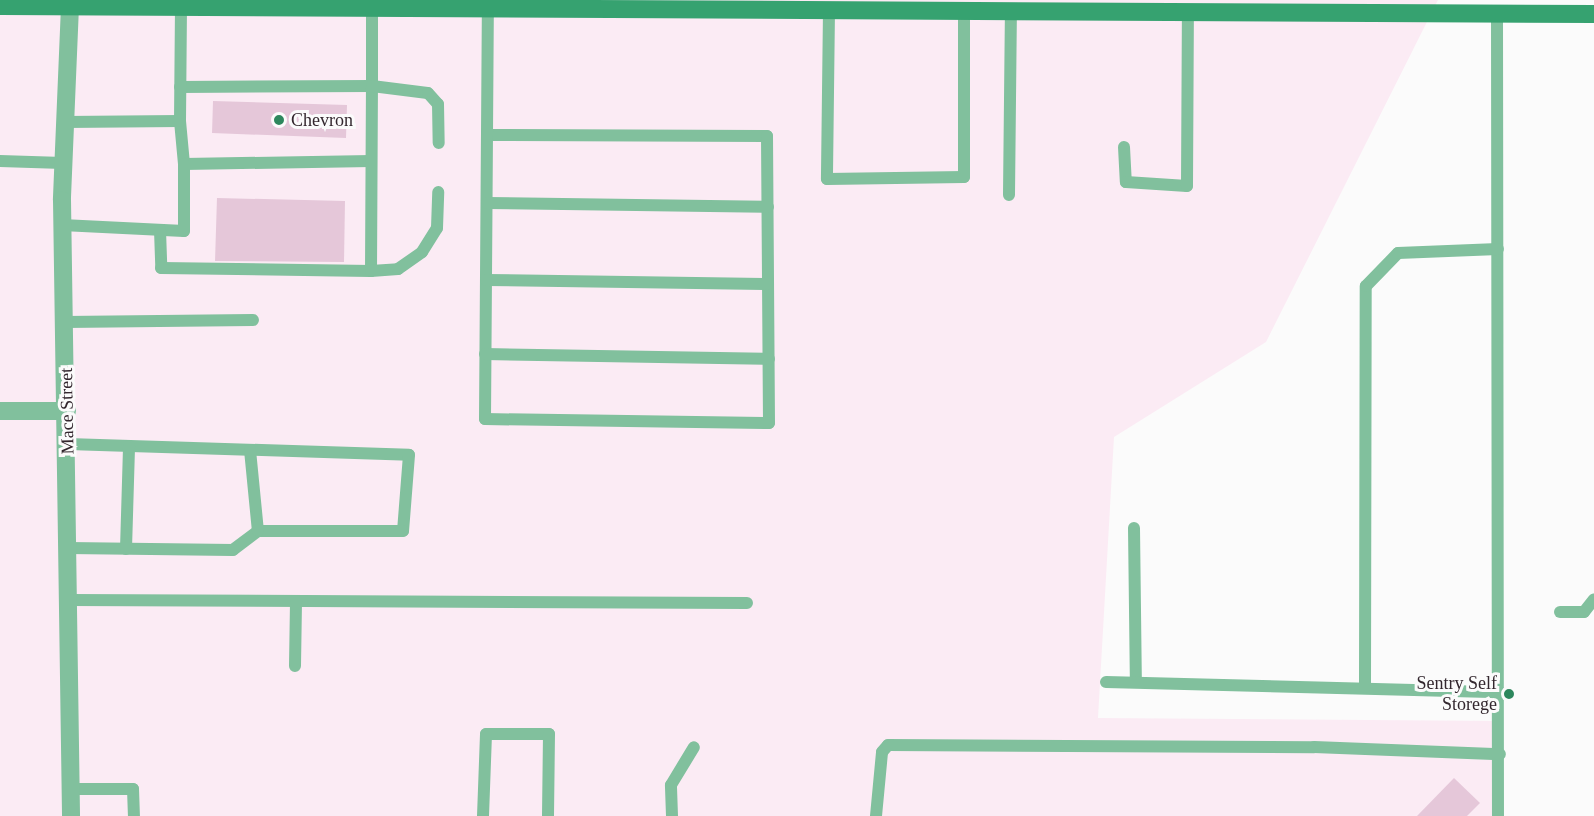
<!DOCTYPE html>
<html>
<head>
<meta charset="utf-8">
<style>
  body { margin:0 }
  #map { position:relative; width:1594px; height:816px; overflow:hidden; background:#fbfbfb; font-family:"Times New Roman",serif }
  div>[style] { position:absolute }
  .built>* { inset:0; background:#fbebf4 }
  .building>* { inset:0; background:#e5c7d9 }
  .lane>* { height:12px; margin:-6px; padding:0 6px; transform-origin:6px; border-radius:6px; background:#81c09d }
  .street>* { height:18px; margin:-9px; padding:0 9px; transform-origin:9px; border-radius:9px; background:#81c09d }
  .secondary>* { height:18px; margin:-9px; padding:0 9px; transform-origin:9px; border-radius:9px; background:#36a270 }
  .dots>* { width:16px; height:16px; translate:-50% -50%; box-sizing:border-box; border:3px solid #fbfbfb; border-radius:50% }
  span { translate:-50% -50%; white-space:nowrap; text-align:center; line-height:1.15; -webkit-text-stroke:6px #fbfbfb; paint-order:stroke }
  .poi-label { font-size:18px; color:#33272e }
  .left { translate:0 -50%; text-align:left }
  .right { translate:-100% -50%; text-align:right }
  .street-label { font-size:18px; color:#33272e }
</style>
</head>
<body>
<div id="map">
  <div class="built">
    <i style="clip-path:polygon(0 0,1438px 0,1266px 342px,1114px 437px,1098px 718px,1500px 721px,1498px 816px,0 816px)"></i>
  </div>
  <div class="building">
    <i style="clip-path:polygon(213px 101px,347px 105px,346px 138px,212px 133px)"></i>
    <i style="clip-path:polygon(217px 198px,345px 201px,344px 262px,215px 261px)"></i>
    <i style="clip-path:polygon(1454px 778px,1480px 803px,1467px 816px,1417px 816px)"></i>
  </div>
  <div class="lane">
    <i style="left:829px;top:10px;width:169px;rotate:90.7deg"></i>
    <i style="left:827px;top:179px;width:137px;rotate:-0.8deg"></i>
    <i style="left:964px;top:177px;width:167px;rotate:-90deg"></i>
    <i style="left:1497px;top:13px;width:803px;rotate:89.93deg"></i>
    <i style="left:180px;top:87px;width:192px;rotate:-0.3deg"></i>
    <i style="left:372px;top:86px;width:78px;rotate:-90deg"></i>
    <i style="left:180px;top:121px;width:43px;rotate:84.7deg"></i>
    <i style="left:184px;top:164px;width:187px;rotate:-0.9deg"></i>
    <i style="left:65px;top:122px;width:115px;rotate:-0.5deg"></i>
    <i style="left:180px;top:121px;width:114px;rotate:-89.5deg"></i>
    <i style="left:488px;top:135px;width:279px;rotate:0.2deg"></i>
    <i style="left:767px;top:136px;width:287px;rotate:89.6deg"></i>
    <i style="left:769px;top:423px;width:284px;rotate:-179.2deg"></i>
    <i style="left:485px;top:419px;width:418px;rotate:-89.6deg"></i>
    <i style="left:1124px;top:147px;width:35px;rotate:87deg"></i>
    <i style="left:1126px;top:182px;width:61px;rotate:3.8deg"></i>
    <i style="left:1187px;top:186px;width:174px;rotate:-89.7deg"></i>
    <i style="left:0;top:161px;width:63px;rotate:1.8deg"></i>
    <i style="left:1009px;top:195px;width:184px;rotate:-89.4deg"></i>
    <i style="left:487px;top:203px;width:281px;rotate:0.8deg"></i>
    <i style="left:62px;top:225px;width:122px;rotate:2.8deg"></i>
    <i style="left:184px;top:231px;width:67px;rotate:-90deg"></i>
    <i style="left:160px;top:230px;width:38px;rotate:88deg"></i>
    <i style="left:161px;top:268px;width:210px;rotate:0.8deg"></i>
    <i style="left:371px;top:271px;width:185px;rotate:-89.7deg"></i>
    <i style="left:372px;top:86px;width:56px;rotate:7.1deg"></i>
    <i style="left:428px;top:93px;width:15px;rotate:48deg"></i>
    <i style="left:438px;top:104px;width:39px;rotate:89deg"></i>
    <i style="left:371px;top:271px;width:27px;rotate:-4deg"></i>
    <i style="left:398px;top:269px;width:29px;rotate:-35deg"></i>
    <i style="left:422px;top:252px;width:28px;rotate:-58deg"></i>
    <i style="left:437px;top:228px;width:36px;rotate:-88deg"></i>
    <i style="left:486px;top:280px;width:282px;rotate:0.8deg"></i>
    <i style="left:65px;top:322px;width:188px;rotate:-0.6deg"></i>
    <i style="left:485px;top:354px;width:284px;rotate:1deg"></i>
    <i style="left:68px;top:444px;width:341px;rotate:1.8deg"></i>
    <i style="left:409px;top:455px;width:76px;rotate:94.5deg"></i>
    <i style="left:403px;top:531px;width:145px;rotate:180deg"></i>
    <i style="left:258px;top:531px;width:31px;rotate:143deg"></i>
    <i style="left:233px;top:550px;width:165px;rotate:-179.3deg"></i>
    <i style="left:250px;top:450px;width:81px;rotate:84.4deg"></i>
    <i style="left:1134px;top:528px;width:154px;rotate:89.3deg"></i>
    <i style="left:126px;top:549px;width:103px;rotate:-88.3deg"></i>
    <i style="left:69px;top:600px;width:678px;rotate:0.25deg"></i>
    <i style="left:1560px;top:612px;width:24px"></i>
    <i style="left:1584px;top:612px;width:16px;rotate:-52deg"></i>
    <i style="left:295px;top:666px;width:65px;rotate:-89.1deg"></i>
    <i style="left:1106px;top:682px;width:394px;rotate:1.5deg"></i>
    <i style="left:1365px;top:687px;width:401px;rotate:-89.9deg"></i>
    <i style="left:1366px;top:286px;width:46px;rotate:-45.9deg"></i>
    <i style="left:1398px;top:253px;width:100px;rotate:-2.3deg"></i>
    <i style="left:70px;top:789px;width:63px"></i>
    <i style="left:133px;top:789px;width:27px;rotate:88deg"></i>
    <i style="left:483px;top:816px;width:82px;rotate:-87.9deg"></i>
    <i style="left:486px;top:734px;width:63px"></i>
    <i style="left:549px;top:734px;width:82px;rotate:90.7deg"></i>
    <i style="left:672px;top:816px;width:31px;rotate:-92deg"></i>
    <i style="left:671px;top:785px;width:44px;rotate:-58.8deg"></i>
    <i style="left:876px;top:816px;width:64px;rotate:-84.6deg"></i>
    <i style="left:882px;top:752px;width:9px;rotate:-49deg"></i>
    <i style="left:888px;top:745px;width:426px;rotate:0.3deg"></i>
    <i style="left:1314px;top:747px;width:186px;rotate:2.2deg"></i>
  </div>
  <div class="street">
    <i style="left:70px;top:6px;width:194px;rotate:92.4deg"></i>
    <i style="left:62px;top:200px;width:616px;rotate:89.16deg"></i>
    <i style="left:0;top:411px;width:67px"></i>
  </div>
  <div class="secondary">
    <i style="left:0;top:6px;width:1594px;rotate:0.29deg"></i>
  </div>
  <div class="dots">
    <i style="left:279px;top:120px;background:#2d875d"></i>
    <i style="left:1509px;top:694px;background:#2d875d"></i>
  </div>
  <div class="poi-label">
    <span class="left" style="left:291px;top:120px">Chevron</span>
    <span class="right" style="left:1497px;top:694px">Sentry Self<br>Storege</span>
  </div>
  <div class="street-label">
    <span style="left:67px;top:411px;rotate:-91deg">Mace Street</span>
  </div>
</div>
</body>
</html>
